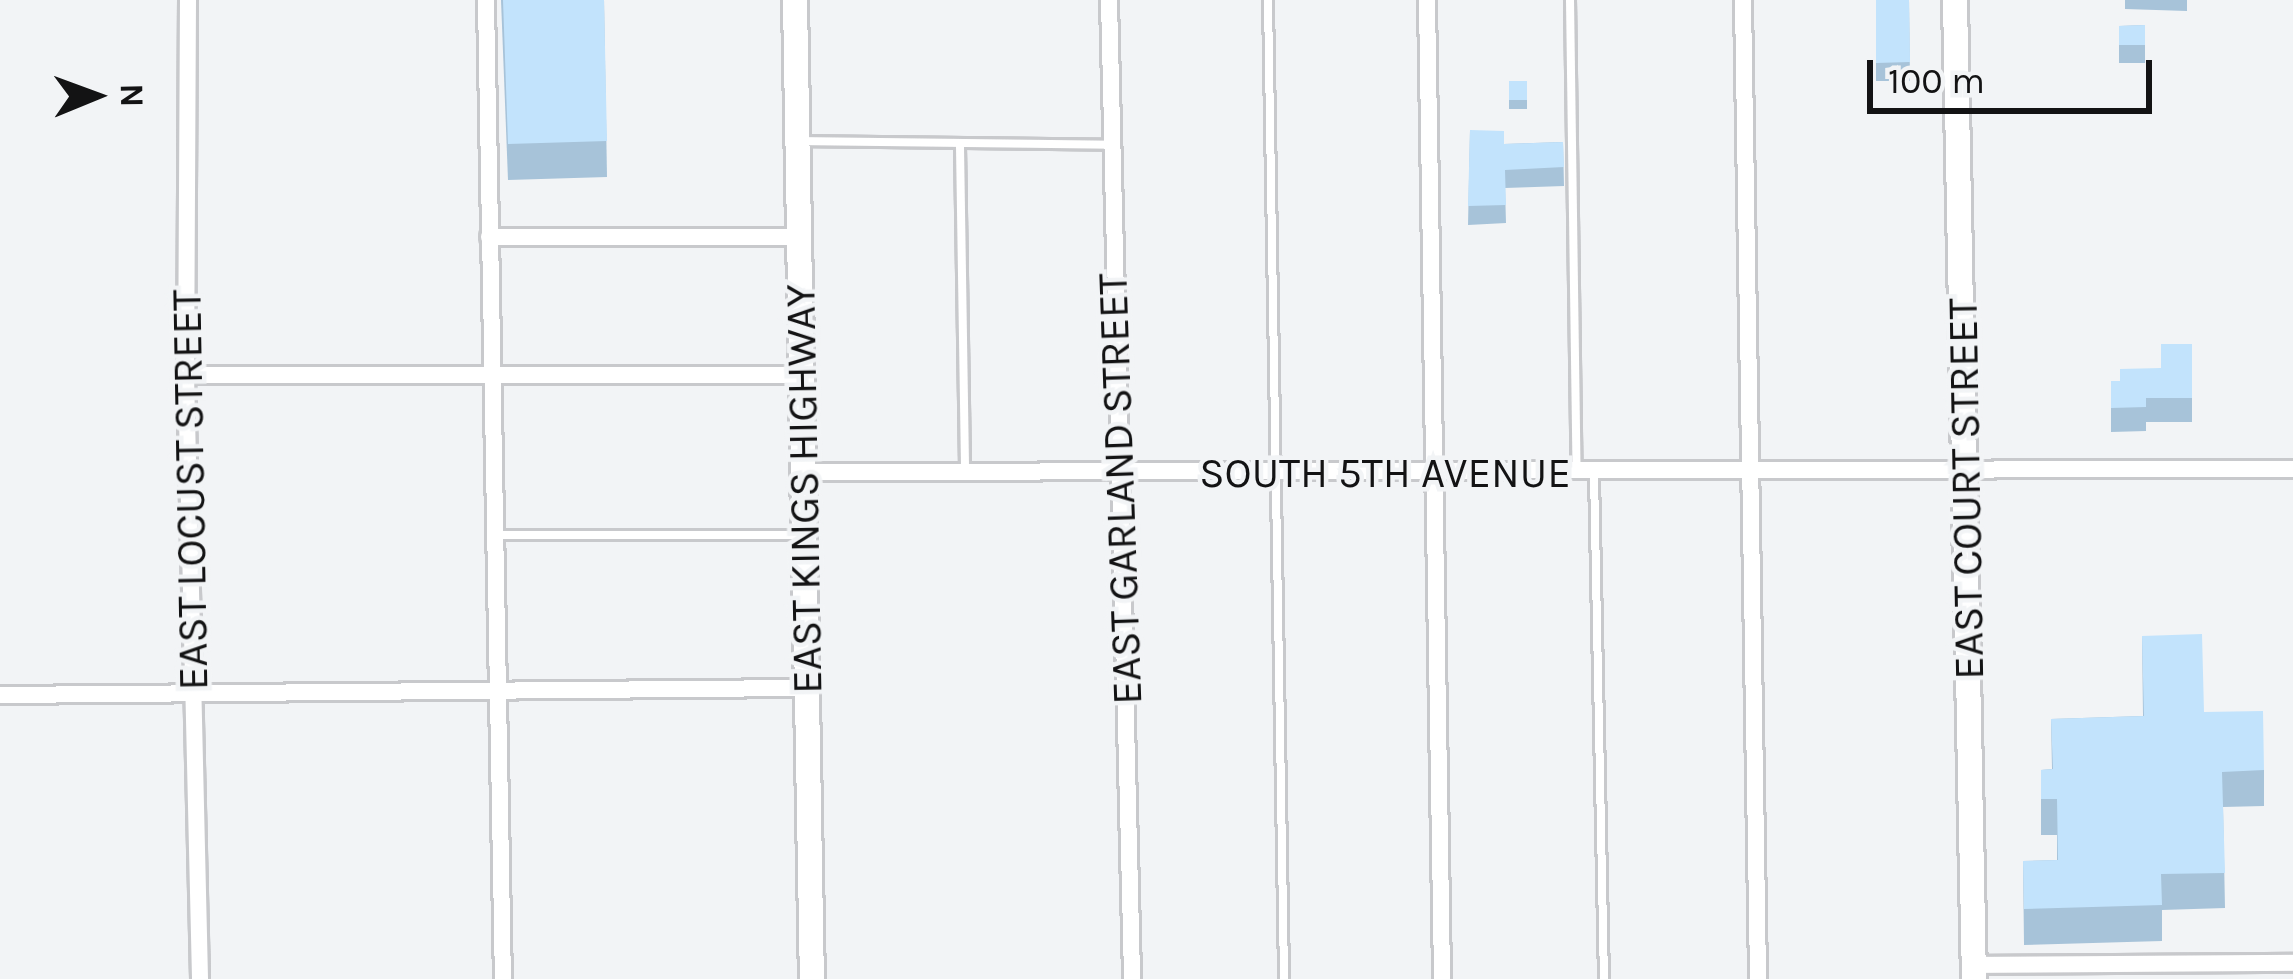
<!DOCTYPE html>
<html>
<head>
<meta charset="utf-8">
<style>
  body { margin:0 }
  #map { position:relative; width:2293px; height:979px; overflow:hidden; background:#f2f4f6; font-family:Karla,sans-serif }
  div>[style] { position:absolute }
  .roads { filter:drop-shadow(3px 0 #c8c9cc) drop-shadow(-3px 0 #c8c9cc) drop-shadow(0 3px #c8c9cc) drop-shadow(0 -3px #c8c9cc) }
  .lane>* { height:8px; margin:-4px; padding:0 4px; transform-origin:4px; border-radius:4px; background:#fff }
  .street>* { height:16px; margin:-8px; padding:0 8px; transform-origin:8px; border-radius:8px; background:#fff }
  .secondary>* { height:24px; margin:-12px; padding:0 12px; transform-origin:12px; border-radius:12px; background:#fff }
  .primary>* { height:24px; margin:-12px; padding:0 12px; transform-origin:12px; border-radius:12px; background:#fff }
  .wall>* { inset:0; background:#a7c3d9 }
  .building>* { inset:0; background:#c2e3fc }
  span { translate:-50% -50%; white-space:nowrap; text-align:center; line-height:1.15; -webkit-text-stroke:9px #f2f4f6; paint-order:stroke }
  .street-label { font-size:42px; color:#131314 }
  .north { position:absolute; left:36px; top:36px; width:120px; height:120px; -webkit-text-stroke:9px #f2f4f6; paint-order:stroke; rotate:89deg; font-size:33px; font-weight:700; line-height:48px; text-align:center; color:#131314 }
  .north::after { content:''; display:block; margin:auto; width:42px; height:54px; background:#131314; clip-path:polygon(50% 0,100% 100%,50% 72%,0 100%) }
  .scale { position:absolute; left:1867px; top:60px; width:285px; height:54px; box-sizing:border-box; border:6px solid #131314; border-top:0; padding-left:15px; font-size:36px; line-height:42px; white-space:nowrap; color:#131314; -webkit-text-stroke:9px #f2f4f6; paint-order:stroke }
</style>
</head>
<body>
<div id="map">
  <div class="roads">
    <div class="lane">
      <i style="left:1268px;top:0;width:979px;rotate:89.06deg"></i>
      <i style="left:1570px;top:0;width:472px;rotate:89.2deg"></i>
      <i style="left:799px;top:141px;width:311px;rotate:0.7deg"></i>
      <i style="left:960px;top:147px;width:323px;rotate:89.1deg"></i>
      <i style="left:1594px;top:473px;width:506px;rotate:88.87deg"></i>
      <i style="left:496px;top:535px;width:301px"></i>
    </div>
    <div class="street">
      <i style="left:188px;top:0;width:375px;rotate:90.3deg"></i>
      <i style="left:186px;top:375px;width:604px;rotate:88.67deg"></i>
      <i style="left:486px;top:0;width:979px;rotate:89.01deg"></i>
      <i style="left:1109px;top:0;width:979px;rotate:88.65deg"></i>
      <i style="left:1427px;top:0;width:979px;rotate:89.12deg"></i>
      <i style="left:1743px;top:0;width:979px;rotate:89.12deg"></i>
      <i style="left:489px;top:237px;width:310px"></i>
      <i style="left:186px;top:375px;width:616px"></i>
      <i style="left:804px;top:472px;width:1489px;rotate:-0.12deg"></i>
      <i style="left:0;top:695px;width:807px;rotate:-0.5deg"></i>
      <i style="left:1974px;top:965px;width:319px;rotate:-0.4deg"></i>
    </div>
    <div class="secondary">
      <i style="left:1955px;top:0;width:979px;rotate:88.89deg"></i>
    </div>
    <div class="primary">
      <i style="left:795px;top:0;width:979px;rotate:89.01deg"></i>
    </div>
  </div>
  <div class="wall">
    <i style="clip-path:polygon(501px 0,604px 0,607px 177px,508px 180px)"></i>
    <i style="clip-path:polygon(1876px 0,1909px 0,1910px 81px,1876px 81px)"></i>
    <i style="clip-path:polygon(2125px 0,2187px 0,2187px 11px,2125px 9px)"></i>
    <i style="clip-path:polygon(2145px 25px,2145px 63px,2119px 63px,2119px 26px)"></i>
    <i style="clip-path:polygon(1509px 81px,1527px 81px,1527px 109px,1509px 109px)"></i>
    <i style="clip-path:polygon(1470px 130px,1504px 144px,1563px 142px,1564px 186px,1505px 188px,1506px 223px,1468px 225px)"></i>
    <i style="clip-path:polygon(2192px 344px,2192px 422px,2146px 422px,2146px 431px,2111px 432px,2111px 381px,2120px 381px,2161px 368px)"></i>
    <i style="clip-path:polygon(2142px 636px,2204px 712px,2264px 770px,2264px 806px,2223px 807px,2225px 908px,2162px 910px,2162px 941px,2024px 945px,2023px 861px,2057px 860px,2057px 835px,2041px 835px,2041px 770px,2052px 769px,2051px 719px,2143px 716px)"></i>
  </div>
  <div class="building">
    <i style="clip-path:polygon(503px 0,604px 0,607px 141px,508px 144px)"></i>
    <i style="clip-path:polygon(1876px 0,1909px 0,1910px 62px,1876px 63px)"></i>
    <i style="clip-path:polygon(2145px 25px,2145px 45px,2119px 45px,2119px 26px)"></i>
    <i style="clip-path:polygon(1509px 81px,1527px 81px,1527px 100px,1509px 100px)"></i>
    <i style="clip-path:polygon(1470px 130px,1504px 131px,1504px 144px,1563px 142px,1564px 167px,1505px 170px,1506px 205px,1468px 206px)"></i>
    <i style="clip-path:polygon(2161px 344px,2192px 344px,2192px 398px,2146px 398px,2146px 407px,2111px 408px,2111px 381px,2120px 381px,2120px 369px,2161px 368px)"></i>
    <i style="clip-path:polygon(2202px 634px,2204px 712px,2263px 711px,2264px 770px,2222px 772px,2225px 873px,2161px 874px,2162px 905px,2024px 909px,2023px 861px,2058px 860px,2057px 799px,2041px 799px,2041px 770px,2053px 769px,2051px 719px,2144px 716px,2142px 636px)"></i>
  </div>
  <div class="street-label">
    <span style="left:1385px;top:473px">SOUTH 5TH AVENUE</span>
    <span style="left:804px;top:489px;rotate:-91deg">EAST KINGS HIGHWAY</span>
    <span style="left:1120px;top:489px;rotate:-92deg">EAST GARLAND STREET</span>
    <span style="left:1966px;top:489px;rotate:-91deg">EAST COURT STREET</span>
    <span style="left:190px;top:490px;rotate:-91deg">EAST LOCUST STREET</span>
  </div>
  <div class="north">N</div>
  <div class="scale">100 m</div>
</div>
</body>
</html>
